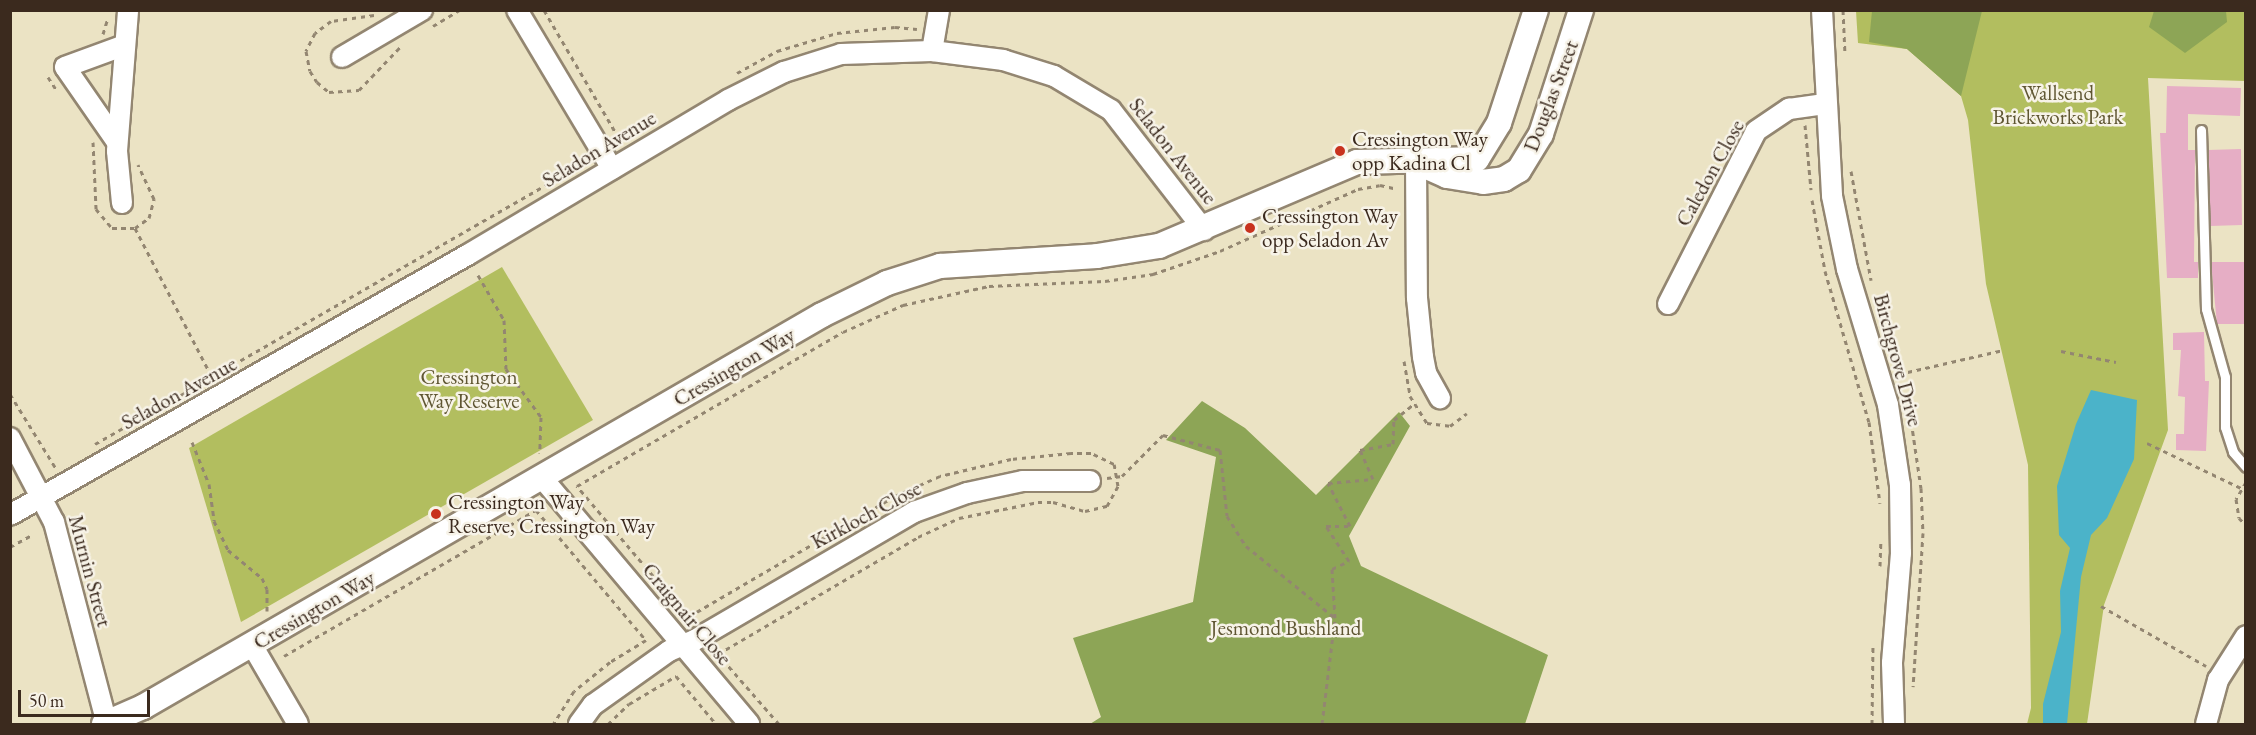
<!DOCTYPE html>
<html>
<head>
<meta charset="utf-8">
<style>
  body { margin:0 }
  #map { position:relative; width:2256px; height:735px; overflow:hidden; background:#ebe3c4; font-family:"EB Garamond",serif }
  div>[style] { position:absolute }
  .green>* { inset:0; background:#b2be5f }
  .forest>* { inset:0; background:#8da556 }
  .water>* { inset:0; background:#4bb3c9 }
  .building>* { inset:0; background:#e6aec5 }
  .path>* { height:3px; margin-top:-1.5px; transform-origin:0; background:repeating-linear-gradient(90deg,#938671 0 4.5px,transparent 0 9px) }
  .roads { filter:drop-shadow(2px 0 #938671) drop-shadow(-2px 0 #938671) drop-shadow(0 2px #938671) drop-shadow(0 -2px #938671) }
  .service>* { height:9px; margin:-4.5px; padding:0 4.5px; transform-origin:4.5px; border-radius:4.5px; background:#fff }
  .minor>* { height:20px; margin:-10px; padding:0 10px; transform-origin:10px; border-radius:10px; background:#fff }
  .tertiary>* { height:24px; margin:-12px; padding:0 12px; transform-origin:12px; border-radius:12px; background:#fff }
  .dots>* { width:16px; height:16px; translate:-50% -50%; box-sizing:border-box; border:3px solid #f7f3e8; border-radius:50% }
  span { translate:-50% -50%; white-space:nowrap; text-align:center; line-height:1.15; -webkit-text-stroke:5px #f7f3e8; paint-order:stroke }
  .park-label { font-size:21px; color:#5f5632 }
  .street-label { font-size:21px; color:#3b2a1e }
  .poi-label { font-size:21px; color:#3b2a1e }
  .left { translate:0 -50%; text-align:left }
  .frame { position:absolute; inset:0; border:12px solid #3b2a1e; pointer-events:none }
  .scale { position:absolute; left:18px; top:690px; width:132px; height:27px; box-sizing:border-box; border:3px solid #3b2a1e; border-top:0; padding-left:8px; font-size:18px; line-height:21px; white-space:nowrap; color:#3b2a1e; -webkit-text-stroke:4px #f7f3e8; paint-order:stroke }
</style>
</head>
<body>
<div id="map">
  <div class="green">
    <i style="clip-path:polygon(1856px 11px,2245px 11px,2245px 81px,2148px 78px,2168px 430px,2104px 605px,2087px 724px,2027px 724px,2031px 708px,2028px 465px,1986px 284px,1968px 120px,1961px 96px,1907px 49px,1858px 43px)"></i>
    <i style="clip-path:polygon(502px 267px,593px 420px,241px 622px,189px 448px)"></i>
  </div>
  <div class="forest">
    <i style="clip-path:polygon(1872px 11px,1982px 11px,1961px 96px,1907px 49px,1869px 42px)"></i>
    <i style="clip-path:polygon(2154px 11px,2226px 11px,2227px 22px,2185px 53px,2149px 27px)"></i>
    <i style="clip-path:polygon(1202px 401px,1245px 428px,1316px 495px,1399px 412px,1410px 426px,1349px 536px,1361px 566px,1548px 655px,1525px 724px,1090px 724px,1101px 717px,1073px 638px,1193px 602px,1216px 457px,1166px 440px)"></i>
  </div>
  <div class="water">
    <i style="clip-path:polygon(2091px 390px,2137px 400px,2134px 459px,2107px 518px,2091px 535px,2081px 577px,2067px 724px,2043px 724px,2043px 704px,2061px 632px,2060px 591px,2070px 548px,2059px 535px,2057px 486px,2076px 424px)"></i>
  </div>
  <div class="building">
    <i style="clip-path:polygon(2167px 86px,2241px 88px,2240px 116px,2188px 114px,2188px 150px,2195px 150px,2194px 262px,2198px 262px,2198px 278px,2167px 278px,2160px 133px,2166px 133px)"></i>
    <i style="clip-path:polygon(2241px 149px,2242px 225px,2210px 226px,2208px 150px)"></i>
    <i style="clip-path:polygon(2211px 262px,2244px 262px,2244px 324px,2217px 324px)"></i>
    <i style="clip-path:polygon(2204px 332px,2205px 381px,2209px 381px,2206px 451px,2176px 450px,2176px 434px,2184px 434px,2185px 397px,2178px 396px,2181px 350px,2173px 350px,2173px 333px)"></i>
  </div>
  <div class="path">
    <i style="left:544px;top:10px;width:151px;rotate:59.7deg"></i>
    <i style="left:620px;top:140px;width:18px;rotate:-29deg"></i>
    <i style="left:1843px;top:10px;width:44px;rotate:87.4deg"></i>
    <i style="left:374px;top:15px;width:43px;rotate:172.1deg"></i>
    <i style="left:331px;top:21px;width:20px;rotate:143deg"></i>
    <i style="left:315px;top:33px;width:20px;rotate:117deg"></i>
    <i style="left:306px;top:51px;width:20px;rotate:79deg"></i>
    <i style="left:310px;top:71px;width:13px;rotate:58deg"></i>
    <i style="left:317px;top:82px;width:16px;rotate:40deg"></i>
    <i style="left:329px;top:92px;width:30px;rotate:-4deg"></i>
    <i style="left:359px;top:90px;width:62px;rotate:-46.3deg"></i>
    <i style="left:433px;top:26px;width:31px;rotate:-31deg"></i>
    <i style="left:103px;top:34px;width:14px;rotate:-73deg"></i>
    <i style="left:737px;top:73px;width:46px;rotate:-28.8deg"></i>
    <i style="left:777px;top:51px;width:63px;rotate:-16.7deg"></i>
    <i style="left:837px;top:33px;width:58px;rotate:-5.9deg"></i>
    <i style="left:895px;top:27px;width:22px;rotate:5deg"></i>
    <i style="left:48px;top:77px;width:17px;rotate:57deg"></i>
    <i style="left:1805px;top:125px;width:65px;rotate:84.7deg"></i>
    <i style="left:93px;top:142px;width:67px;rotate:87.4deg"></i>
    <i style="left:96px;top:209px;width:25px;rotate:50deg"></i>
    <i style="left:112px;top:228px;width:23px"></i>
    <i style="left:135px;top:228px;width:17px;rotate:-36deg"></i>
    <i style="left:149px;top:218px;width:20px;rotate:-75deg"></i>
    <i style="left:154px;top:199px;width:38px;rotate:-115deg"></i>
    <i style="left:1851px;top:171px;width:111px;rotate:79.6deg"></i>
    <i style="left:1812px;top:200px;width:72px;rotate:79.6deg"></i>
    <i style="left:1825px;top:271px;width:157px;rotate:73.8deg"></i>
    <i style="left:1869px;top:422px;width:82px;rotate:82.3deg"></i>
    <i style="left:135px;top:228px;width:168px;rotate:62.7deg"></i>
    <i style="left:478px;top:275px;width:52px;rotate:60deg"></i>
    <i style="left:504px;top:320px;width:49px;rotate:87.7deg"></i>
    <i style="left:506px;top:369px;width:59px;rotate:53.9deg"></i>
    <i style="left:541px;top:417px;width:36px;rotate:92deg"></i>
    <i style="left:2061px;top:351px;width:56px;rotate:11.3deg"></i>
    <i style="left:1404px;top:361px;width:36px;rotate:80deg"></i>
    <i style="left:1410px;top:396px;width:32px;rotate:58deg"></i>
    <i style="left:1427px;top:423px;width:23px;rotate:7deg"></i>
    <i style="left:1450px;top:426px;width:21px;rotate:-37deg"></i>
    <i style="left:217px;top:374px;width:417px;rotate:-29.9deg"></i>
    <i style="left:1899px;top:374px;width:107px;rotate:-13deg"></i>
    <i style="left:10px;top:394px;width:86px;rotate:58.3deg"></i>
    <i style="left:1910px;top:413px;width:76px;rotate:81.7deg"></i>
    <i style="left:1921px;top:488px;width:45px;rotate:87.5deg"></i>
    <i style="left:1923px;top:533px;width:154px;rotate:93.7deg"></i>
    <i style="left:192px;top:442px;width:45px;rotate:68deg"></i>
    <i style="left:209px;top:484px;width:37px;rotate:82deg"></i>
    <i style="left:214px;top:521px;width:32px;rotate:64deg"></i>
    <i style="left:228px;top:550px;width:44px;rotate:39.5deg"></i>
    <i style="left:262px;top:578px;width:12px;rotate:66deg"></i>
    <i style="left:267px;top:589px;width:22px;rotate:90deg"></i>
    <i style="left:2147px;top:443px;width:104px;rotate:25.6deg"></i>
    <i style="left:95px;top:444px;width:113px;rotate:-29.7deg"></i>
    <i style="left:1107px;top:478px;width:15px;rotate:-8deg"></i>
    <i style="left:1122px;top:476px;width:58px;rotate:-45deg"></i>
    <i style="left:1163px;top:435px;width:59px;rotate:14.7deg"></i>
    <i style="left:1220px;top:450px;width:66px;rotate:83.9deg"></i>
    <i style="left:1227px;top:516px;width:36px;rotate:58deg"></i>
    <i style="left:1246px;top:546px;width:113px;rotate:38.9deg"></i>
    <i style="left:2246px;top:482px;width:20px;rotate:120deg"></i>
    <i style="left:2236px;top:499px;width:19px;rotate:81deg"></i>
    <i style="left:2239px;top:518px;width:10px;rotate:45deg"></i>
    <i style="left:10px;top:547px;width:23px;rotate:-29deg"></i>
    <i style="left:1880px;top:566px;width:26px;rotate:-88deg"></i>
    <i style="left:2101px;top:606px;width:121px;rotate:29.7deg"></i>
    <i style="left:284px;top:656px;width:291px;rotate:-30.1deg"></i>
    <i style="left:536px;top:510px;width:170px;rotate:49.8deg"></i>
    <i style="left:646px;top:640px;width:42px;rotate:148.6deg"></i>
    <i style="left:610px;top:662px;width:46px;rotate:141.1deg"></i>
    <i style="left:574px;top:691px;width:39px;rotate:122deg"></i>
    <i style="left:608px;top:724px;width:29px;rotate:-44deg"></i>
    <i style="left:629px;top:704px;width:55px;rotate:-30.8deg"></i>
    <i style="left:676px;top:676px;width:62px;rotate:50.2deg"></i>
    <i style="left:779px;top:724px;width:93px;rotate:-131.1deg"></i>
    <i style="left:718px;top:654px;width:232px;rotate:-30.3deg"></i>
    <i style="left:918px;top:537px;width:45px;rotate:-24.9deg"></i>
    <i style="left:959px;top:518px;width:81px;rotate:-11.4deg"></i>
    <i style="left:1038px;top:502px;width:15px"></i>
    <i style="left:1053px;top:502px;width:33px;rotate:16deg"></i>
    <i style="left:1085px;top:511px;width:23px;rotate:-13deg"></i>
    <i style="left:1107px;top:506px;width:23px;rotate:-61deg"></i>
    <i style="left:1118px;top:486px;width:22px;rotate:-100deg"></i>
    <i style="left:1114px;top:464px;width:25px;rotate:-154deg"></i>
    <i style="left:1091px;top:453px;width:20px;rotate:180deg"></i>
    <i style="left:1071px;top:453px;width:60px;rotate:174.3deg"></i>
    <i style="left:1011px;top:459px;width:73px;rotate:166.5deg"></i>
    <i style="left:940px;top:476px;width:49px;rotate:156deg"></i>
    <i style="left:895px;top:496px;width:240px;rotate:149.7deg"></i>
    <i style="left:688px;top:617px;width:172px;rotate:-130.3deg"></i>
    <i style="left:577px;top:486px;width:307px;rotate:-30.1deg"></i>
    <i style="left:843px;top:332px;width:66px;rotate:-24.2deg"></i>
    <i style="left:903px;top:305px;width:88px;rotate:-12.5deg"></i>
    <i style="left:989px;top:286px;width:116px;rotate:-2.5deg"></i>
    <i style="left:1105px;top:281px;width:49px;rotate:-8.3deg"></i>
    <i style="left:1153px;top:274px;width:71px;rotate:-18.9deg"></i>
    <i style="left:1220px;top:251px;width:151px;rotate:-24.2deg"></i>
    <i style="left:1358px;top:189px;width:22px;rotate:-10deg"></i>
    <i style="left:1380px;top:185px;width:17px;rotate:13deg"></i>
    <i style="left:1322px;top:724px;width:107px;rotate:-83deg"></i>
    <i style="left:1335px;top:618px;width:49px;rotate:-93.5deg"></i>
    <i style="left:1332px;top:569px;width:19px;rotate:-25deg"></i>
    <i style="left:1349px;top:561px;width:42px;rotate:-123.3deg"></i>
    <i style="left:1326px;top:526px;width:24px"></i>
    <i style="left:1350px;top:526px;width:48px;rotate:-117.1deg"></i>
    <i style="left:1328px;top:483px;width:45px;rotate:-5.1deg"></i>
    <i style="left:1373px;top:479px;width:32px;rotate:-114deg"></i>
    <i style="left:1360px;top:450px;width:34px;rotate:-10deg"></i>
    <i style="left:1393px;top:444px;width:24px;rotate:-88deg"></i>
    <i style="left:1394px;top:420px;width:26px;rotate:-39deg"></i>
    <i style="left:1872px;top:724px;width:77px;rotate:-89.3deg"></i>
  </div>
  <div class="roads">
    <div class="service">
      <i style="left:2201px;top:130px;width:179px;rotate:88.4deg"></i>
      <i style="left:2206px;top:309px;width:71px;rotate:74.4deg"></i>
      <i style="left:2225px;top:377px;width:50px;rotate:90deg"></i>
      <i style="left:2225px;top:427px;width:26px;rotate:72deg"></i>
      <i style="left:2233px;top:452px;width:20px;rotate:49deg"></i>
    </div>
    <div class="minor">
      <i style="left:517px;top:10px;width:185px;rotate:59.1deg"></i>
      <i style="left:1822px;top:10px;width:186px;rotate:86.9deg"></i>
      <i style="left:1832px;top:196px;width:75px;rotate:78.4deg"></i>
      <i style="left:1847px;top:269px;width:142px;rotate:73.2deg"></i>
      <i style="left:1888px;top:405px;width:81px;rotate:81.5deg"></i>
      <i style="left:1900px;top:485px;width:68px;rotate:89.2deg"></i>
      <i style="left:1901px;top:553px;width:110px;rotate:94.7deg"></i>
      <i style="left:1892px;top:663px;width:61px;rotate:88.1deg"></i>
      <i style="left:932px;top:51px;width:42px;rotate:-80.3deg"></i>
      <i style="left:342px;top:57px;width:93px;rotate:-30.4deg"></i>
      <i style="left:117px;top:142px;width:91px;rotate:-124.7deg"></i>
      <i style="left:65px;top:67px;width:64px;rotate:-20.1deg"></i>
      <i style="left:1416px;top:162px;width:136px;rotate:89.6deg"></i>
      <i style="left:1417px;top:298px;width:59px;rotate:84.2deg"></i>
      <i style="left:1423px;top:357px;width:16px;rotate:79deg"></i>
      <i style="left:1426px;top:373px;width:29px;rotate:61deg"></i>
      <i style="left:122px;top:203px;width:52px;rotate:-95.5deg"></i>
      <i style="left:117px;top:151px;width:141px;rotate:-85.5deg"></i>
      <i style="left:1668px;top:304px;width:194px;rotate:-63deg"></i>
      <i style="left:1756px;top:131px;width:40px;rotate:-34deg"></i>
      <i style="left:1789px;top:109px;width:36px;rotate:-8deg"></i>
      <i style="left:10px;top:438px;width:95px;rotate:62.4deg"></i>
      <i style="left:54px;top:522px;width:209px;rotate:75.3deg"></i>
      <i style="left:543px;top:479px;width:320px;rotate:49.9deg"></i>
      <i style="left:10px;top:515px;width:528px;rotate:-29.62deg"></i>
      <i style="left:469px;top:254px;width:301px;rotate:-30.7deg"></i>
      <i style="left:728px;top:100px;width:63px;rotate:-26.6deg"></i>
      <i style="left:784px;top:72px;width:60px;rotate:-17.5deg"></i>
      <i style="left:841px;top:54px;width:91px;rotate:-1.9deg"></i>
      <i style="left:932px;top:51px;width:72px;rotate:7.2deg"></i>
      <i style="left:1003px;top:60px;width:53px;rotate:17.4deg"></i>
      <i style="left:1054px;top:76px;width:66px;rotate:30.8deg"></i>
      <i style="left:1111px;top:110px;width:152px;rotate:52.2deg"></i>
      <i style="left:252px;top:645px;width:91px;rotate:59.8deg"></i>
      <i style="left:579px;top:724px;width:24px;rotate:-54deg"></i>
      <i style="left:593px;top:705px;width:93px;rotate:-35.4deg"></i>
      <i style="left:669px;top:651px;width:28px;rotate:-23deg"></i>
      <i style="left:695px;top:640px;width:254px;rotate:-30.3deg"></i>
      <i style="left:914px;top:512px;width:56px;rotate:-19.7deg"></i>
      <i style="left:967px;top:493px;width:57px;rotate:-12.1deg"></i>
      <i style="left:1023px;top:481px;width:67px"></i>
      <i style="left:2206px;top:724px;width:46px;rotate:-74.7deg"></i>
      <i style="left:2218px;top:680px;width:52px;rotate:-57.5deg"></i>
    </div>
    <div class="tertiary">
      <i style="left:1418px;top:163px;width:32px;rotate:24deg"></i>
      <i style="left:1447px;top:176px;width:36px;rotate:9deg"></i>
      <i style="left:1483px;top:182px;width:21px;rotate:-8deg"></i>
      <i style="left:1504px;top:179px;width:17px;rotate:-31deg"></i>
      <i style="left:1519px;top:170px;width:42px;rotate:-58.6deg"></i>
      <i style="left:1541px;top:134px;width:130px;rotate:-72.1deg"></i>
      <i style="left:104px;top:724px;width:43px;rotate:-23.6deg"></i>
      <i style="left:143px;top:707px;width:784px;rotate:-30deg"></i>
      <i style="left:822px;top:315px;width:72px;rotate:-26.2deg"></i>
      <i style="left:887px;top:283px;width:56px;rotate:-17.8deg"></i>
      <i style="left:940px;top:266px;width:157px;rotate:-3.6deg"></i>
      <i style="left:1097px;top:256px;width:63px;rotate:-9.2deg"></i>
      <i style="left:1159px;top:246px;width:215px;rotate:-23deg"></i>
      <i style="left:1357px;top:162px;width:120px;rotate:-1.4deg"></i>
      <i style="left:1477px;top:159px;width:42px;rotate:-58.6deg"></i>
      <i style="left:1499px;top:123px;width:119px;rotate:-71.9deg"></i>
    </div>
  </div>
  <div class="dots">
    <i style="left:1340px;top:151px;background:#c8321e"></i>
    <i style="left:1250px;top:228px;background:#c8321e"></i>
    <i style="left:436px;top:514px;background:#c8321e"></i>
  </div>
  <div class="park-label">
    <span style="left:2058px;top:105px">Wallsend<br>Brickworks Park</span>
    <span style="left:469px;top:389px">Cressington<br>Way Reserve</span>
    <span style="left:1286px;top:628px">Jesmond Bushland</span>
  </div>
  <div class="street-label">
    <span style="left:1551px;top:96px;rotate:-69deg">Douglas Street</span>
    <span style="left:599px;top:149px;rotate:-31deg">Seladon Avenue</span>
    <span style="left:1173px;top:151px;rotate:52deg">Seladon Avenue</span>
    <span style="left:1710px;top:173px;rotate:-61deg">Caledon Close</span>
    <span style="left:1898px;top:360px;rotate:75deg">Birchgrove Drive</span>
    <span style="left:734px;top:367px;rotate:-30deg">Cressington Way</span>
    <span style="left:179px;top:393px;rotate:-29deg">Seladon Avenue</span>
    <span style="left:866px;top:515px;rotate:-28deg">Kirkloch Close</span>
    <span style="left:90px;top:571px;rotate:75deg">Murnin Street</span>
    <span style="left:314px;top:610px;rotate:-30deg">Cressington Way</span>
    <span style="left:687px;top:614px;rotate:50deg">Craignair Close</span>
  </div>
  <div class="poi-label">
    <span class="left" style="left:1352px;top:151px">Cressington Way<br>opp Kadina Cl</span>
    <span class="left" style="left:1262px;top:228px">Cressington Way<br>opp Seladon Av</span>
    <span class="left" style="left:448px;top:514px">Cressington Way<br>Reserve, Cressington Way</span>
  </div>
  <div class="frame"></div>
  <div class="scale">50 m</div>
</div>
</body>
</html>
